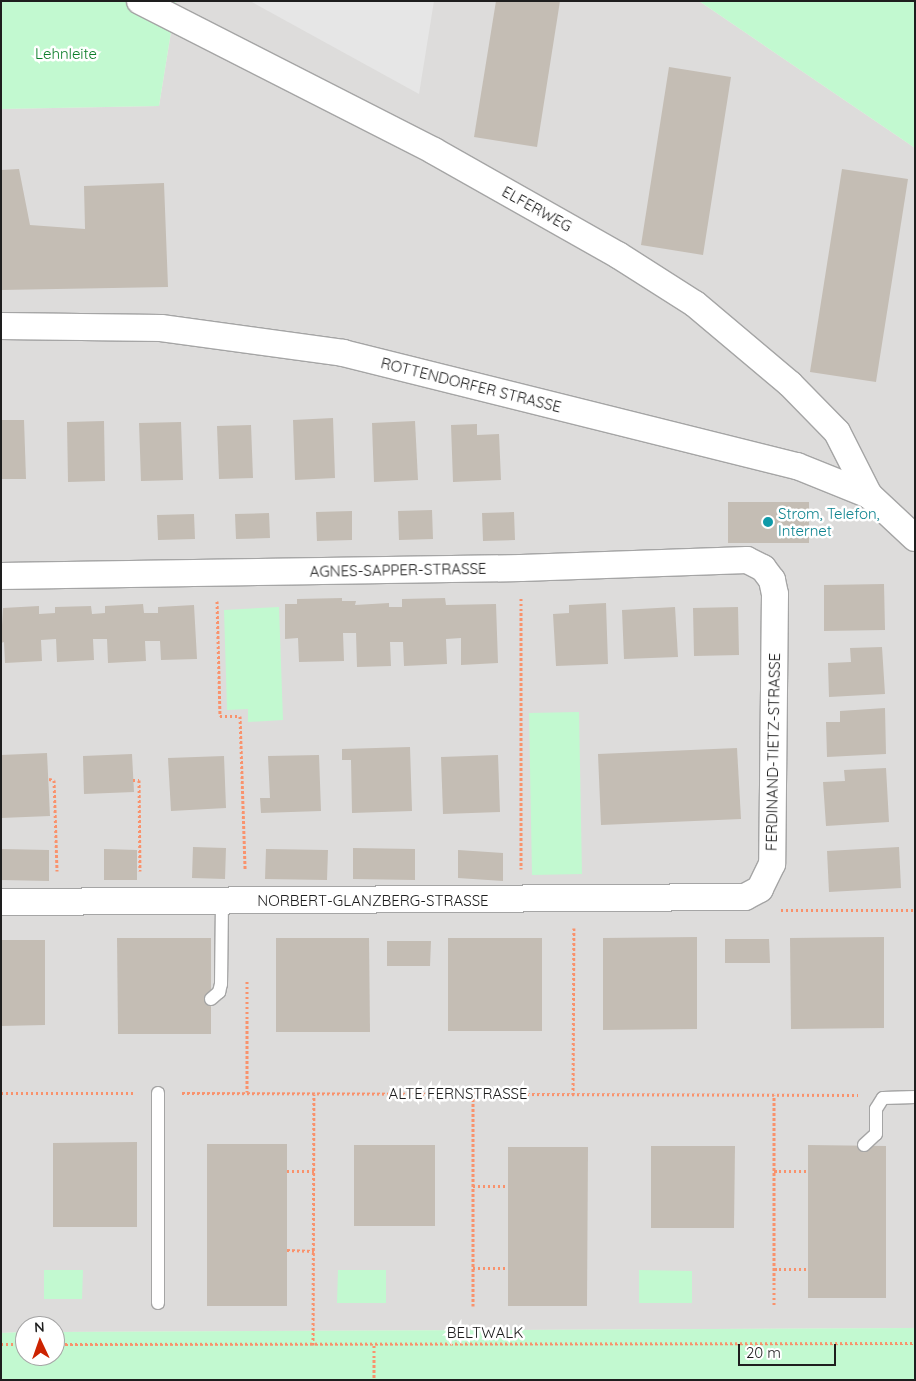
<!DOCTYPE html>
<html>
<head>
<meta charset="utf-8">
<style>
  body { margin:0 }
  #map { position:relative; width:916px; height:1381px; overflow:hidden; background:#efeee5; font-family:Quicksand,sans-serif }
  div>[style] { position:absolute }
  .residential>* { inset:0; background:#dddcdb }
  .park>* { inset:0; background:#c2f9d0 }
  .parking>* { inset:0; background:#e6e6e6 }
  .building>* { inset:0; background:#c4bdb4 }
  .path>* { height:3px; margin-top:-1.5px; transform-origin:0; background:repeating-linear-gradient(90deg,#f9926c 0 2.5px,transparent 0 5px) }
  .roads { filter:drop-shadow(1px 0 #a5a5a5) drop-shadow(-1px 0 #a5a5a5) drop-shadow(0 1px #a5a5a5) drop-shadow(0 -1px #a5a5a5) }
  .service>* { height:12px; margin:-6px; padding:0 6px; transform-origin:6px; border-radius:6px; background:#fff }
  .minor>* { height:26px; margin:-13px; padding:0 13px; transform-origin:13px; border-radius:13px; background:#fff }
  .dots>* { width:14px; height:14px; translate:-50% -50%; box-sizing:border-box; border:2px solid #fff; border-radius:50% }
  span { translate:-50% -50%; white-space:nowrap; text-align:center; line-height:1.15; -webkit-text-stroke:5px #fff; paint-order:stroke }
  .park-label { font-size:15px; color:#0c7d29 }
  .street-label { font-size:15px; color:#1e1e1e }
  .culture-label { font-size:15px; color:#0d838f }
  .left { translate:0 -50%; text-align:left }
  .frame { position:absolute; inset:0; border:2px solid #1e1e1e; pointer-events:none }
  .north { position:absolute; left:15px; top:1316px; width:50px; height:50px; box-sizing:border-box; background:#fff; border:1px solid #a5a5a5; border-radius:50%; rotate:357deg; font-size:14px; font-weight:700; line-height:20px; text-align:center; color:#1e1e1e }
  .north::after { content:''; display:block; margin:auto; width:18px; height:22px; background:#cc2301; clip-path:polygon(50% 0,100% 100%,50% 72%,0 100%) }
  .scale { position:absolute; left:738px; top:1344px; width:98px; height:22px; box-sizing:border-box; border:2px solid #1e1e1e; border-top:0; padding-left:6px; font-size:15px; line-height:18px; white-space:nowrap; color:#1e1e1e; -webkit-text-stroke:4px #fff; paint-order:stroke }
</style>
</head>
<body>
<div id="map">
  <div class="residential">
    <i style="clip-path:polygon(176px 1px,699px 1px,915px 148px,915px 1328px,55px 1332px,55px 1326px,25px 1326px,25px 1332px,1px 1333px,1px 109px,159px 106px)"></i>
  </div>
  <div class="park">
    <i style="clip-path:polygon(1px 1px,176px 1px,159px 106px,1px 109px)"></i>
    <i style="clip-path:polygon(699px 1px,915px 1px,915px 148px)"></i>
    <i style="clip-path:polygon(279px 607px,283px 720px,248px 722px,248px 709px,227px 710px,224px 610px)"></i>
    <i style="clip-path:polygon(579px 712px,582px 874px,532px 875px,529px 713px)"></i>
    <i style="clip-path:polygon(44px 1270px,83px 1270px,82px 1299px,44px 1299px)"></i>
    <i style="clip-path:polygon(338px 1270px,386px 1270px,386px 1303px,337px 1303px)"></i>
    <i style="clip-path:polygon(639px 1270px,692px 1271px,692px 1303px,639px 1303px)"></i>
    <i style="clip-path:polygon(915px 1328px,915px 1380px,1px 1380px,1px 1333px,25px 1332px,25px 1356px,55px 1356px,55px 1332px)"></i>
  </div>
  <div class="parking">
    <i style="clip-path:polygon(250px 1px,434px 1px,419px 94px)"></i>
  </div>
  <div class="building">
    <i style="clip-path:polygon(496px 1px,560px 1px,537px 147px,474px 137px)"></i>
    <i style="clip-path:polygon(669px 67px,731px 77px,703px 255px,641px 245px)"></i>
    <i style="clip-path:polygon(19px 169px,30px 225px,85px 229px,84px 186px,164px 183px,168px 287px,1px 290px,1px 170px)"></i>
    <i style="clip-path:polygon(842px 169px,908px 179px,876px 382px,810px 372px)"></i>
    <i style="clip-path:polygon(333px 418px,335px 478px,295px 480px,293px 420px)"></i>
    <i style="clip-path:polygon(1px 420px,24px 420px,26px 479px,1px 479px)"></i>
    <i style="clip-path:polygon(104px 421px,105px 481px,68px 482px,67px 422px)"></i>
    <i style="clip-path:polygon(415px 421px,418px 480px,374px 482px,372px 423px)"></i>
    <i style="clip-path:polygon(181px 422px,183px 480px,141px 481px,139px 423px)"></i>
    <i style="clip-path:polygon(477px 424px,477px 435px,499px 434px,501px 480px,453px 482px,451px 425px)"></i>
    <i style="clip-path:polygon(251px 425px,253px 478px,219px 479px,217px 426px)"></i>
    <i style="clip-path:polygon(728px 502px,809px 502px,809px 543px,728px 543px)"></i>
    <i style="clip-path:polygon(432px 510px,433px 539px,399px 540px,398px 511px)"></i>
    <i style="clip-path:polygon(352px 511px,352px 540px,317px 541px,316px 512px)"></i>
    <i style="clip-path:polygon(514px 512px,515px 540px,483px 541px,482px 513px)"></i>
    <i style="clip-path:polygon(269px 513px,270px 538px,236px 539px,235px 514px)"></i>
    <i style="clip-path:polygon(194px 514px,195px 539px,158px 540px,157px 515px)"></i>
    <i style="clip-path:polygon(884px 584px,885px 630px,824px 631px,824px 585px)"></i>
    <i style="clip-path:polygon(342px 598px,342px 601px,356px 601px,355px 605px,389px 603px,389px 607px,402px 607px,402px 599px,445px 598px,446px 605px,496px 604px,498px 663px,461px 665px,461px 638px,446px 639px,447px 664px,404px 666px,403px 642px,390px 642px,391px 666px,357px 667px,356px 633px,343px 633px,344px 661px,299px 662px,298px 638px,285px 639px,285px 604px,297px 604px,297px 599px)"></i>
    <i style="clip-path:polygon(606px 603px,608px 664px,556px 666px,553px 614px,569px 613px,569px 605px)"></i>
    <i style="clip-path:polygon(143px 604px,144px 613px,158px 613px,158px 607px,194px 605px,197px 659px,161px 660px,160px 641px,145px 641px,146px 661px,108px 663px,107px 639px,93px 639px,94px 660px,57px 662px,56px 639px,41px 640px,42px 661px,5px 663px,4px 642px,1px 643px,3px 608px,39px 606px,39px 614px,55px 613px,55px 607px,91px 606px,92px 614px,105px 613px,105px 606px)"></i>
    <i style="clip-path:polygon(675px 607px,678px 657px,624px 659px,622px 610px)"></i>
    <i style="clip-path:polygon(738px 607px,739px 655px,694px 656px,693px 608px)"></i>
    <i style="clip-path:polygon(882px 647px,885px 694px,829px 697px,828px 663px,851px 662px,850px 648px)"></i>
    <i style="clip-path:polygon(885px 708px,886px 754px,827px 757px,826px 722px,840px 722px,840px 711px)"></i>
    <i style="clip-path:polygon(410px 747px,412px 811px,352px 813px,351px 760px,342px 760px,342px 749px)"></i>
    <i style="clip-path:polygon(737px 748px,741px 819px,601px 825px,598px 754px)"></i>
    <i style="clip-path:polygon(47px 753px,50px 816px,1px 818px,1px 755px)"></i>
    <i style="clip-path:polygon(132px 754px,134px 792px,84px 794px,83px 756px)"></i>
    <i style="clip-path:polygon(319px 755px,321px 811px,261px 813px,260px 798px,270px 798px,268px 756px)"></i>
    <i style="clip-path:polygon(498px 755px,500px 812px,443px 814px,441px 757px)"></i>
    <i style="clip-path:polygon(224px 756px,226px 808px,171px 811px,168px 758px)"></i>
    <i style="clip-path:polygon(886px 768px,889px 822px,826px 826px,823px 782px,845px 781px,844px 770px)"></i>
    <i style="clip-path:polygon(193px 847px,226px 848px,225px 879px,192px 878px)"></i>
    <i style="clip-path:polygon(899px 847px,901px 888px,829px 892px,827px 851px)"></i>
    <i style="clip-path:polygon(353px 848px,415px 849px,415px 880px,353px 879px)"></i>
    <i style="clip-path:polygon(1px 849px,49px 850px,49px 881px,1px 880px)"></i>
    <i style="clip-path:polygon(104px 849px,137px 850px,137px 880px,104px 880px)"></i>
    <i style="clip-path:polygon(266px 849px,328px 850px,327px 880px,265px 879px)"></i>
    <i style="clip-path:polygon(458px 850px,503px 853px,503px 881px,458px 878px)"></i>
    <i style="clip-path:polygon(697px 937px,697px 1029px,603px 1030px,603px 938px)"></i>
    <i style="clip-path:polygon(884px 937px,884px 1028px,791px 1029px,790px 938px)"></i>
    <i style="clip-path:polygon(117px 938px,211px 938px,211px 1034px,118px 1034px)"></i>
    <i style="clip-path:polygon(276px 938px,369px 938px,370px 1032px,276px 1032px)"></i>
    <i style="clip-path:polygon(448px 938px,542px 938px,542px 1031px,448px 1031px)"></i>
    <i style="clip-path:polygon(725px 939px,769px 939px,770px 963px,725px 963px)"></i>
    <i style="clip-path:polygon(1px 940px,45px 940px,45px 1025px,1px 1026px)"></i>
    <i style="clip-path:polygon(387px 941px,431px 941px,430px 966px,387px 966px)"></i>
    <i style="clip-path:polygon(137px 1142px,137px 1227px,53px 1227px,53px 1143px)"></i>
    <i style="clip-path:polygon(207px 1144px,287px 1144px,287px 1306px,207px 1306px)"></i>
    <i style="clip-path:polygon(354px 1145px,435px 1145px,435px 1226px,354px 1226px)"></i>
    <i style="clip-path:polygon(808px 1145px,886px 1146px,886px 1298px,808px 1298px)"></i>
    <i style="clip-path:polygon(651px 1146px,735px 1146px,734px 1228px,651px 1228px)"></i>
    <i style="clip-path:polygon(508px 1147px,588px 1147px,587px 1306px,508px 1306px)"></i>
  </div>
  <div class="path">
    <i style="left:521px;top:598px;width:271px;rotate:90deg"></i>
    <i style="left:217px;top:601px;width:115px;rotate:88.5deg"></i>
    <i style="left:220px;top:716px;width:20px"></i>
    <i style="left:240px;top:716px;width:154px;rotate:88.1deg"></i>
    <i style="left:49px;top:779px;width:5px;rotate:11deg"></i>
    <i style="left:54px;top:780px;width:91px;rotate:88.1deg"></i>
    <i style="left:133px;top:780px;width:6px"></i>
    <i style="left:139px;top:780px;width:91px;rotate:89.4deg"></i>
    <i style="left:781px;top:910px;width:134px"></i>
    <i style="left:247px;top:981px;width:111px;rotate:90deg"></i>
    <i style="left:1px;top:1093px;width:135px"></i>
    <i style="left:182px;top:1093px;width:676px;rotate:0.17deg"></i>
    <i style="left:573px;top:1095px;width:167px;rotate:-89.7deg"></i>
    <i style="left:287px;top:1171px;width:27px"></i>
    <i style="left:774px;top:1171px;width:34px"></i>
    <i style="left:473px;top:1186px;width:35px"></i>
    <i style="left:287px;top:1250px;width:27px;rotate:2deg"></i>
    <i style="left:473px;top:1268px;width:35px"></i>
    <i style="left:774px;top:1269px;width:34px"></i>
    <i style="left:774px;top:1305px;width:210px;rotate:-90deg"></i>
    <i style="left:473px;top:1306px;width:212px;rotate:-90deg"></i>
    <i style="left:1px;top:1344px;width:24px"></i>
    <i style="left:55px;top:1344px;width:860px;rotate:-0.07deg"></i>
    <i style="left:313px;top:1345px;width:251px;rotate:-89.8deg"></i>
    <i style="left:374px;top:1345px;width:35px;rotate:90deg"></i>
  </div>
  <div class="roads">
    <div class="service">
      <i style="left:211px;top:999px;width:11px;rotate:-41deg"></i>
      <i style="left:219px;top:992px;width:8px;rotate:-76deg"></i>
      <i style="left:221px;top:984px;width:83px;rotate:-89.3deg"></i>
      <i style="left:864px;top:1145px;width:16px;rotate:-43deg"></i>
      <i style="left:876px;top:1134px;width:25px;rotate:-90deg"></i>
      <i style="left:876px;top:1109px;width:13px;rotate:-58deg"></i>
      <i style="left:883px;top:1098px;width:32px;rotate:-2deg"></i>
      <i style="left:158px;top:1303px;width:210px;rotate:-90deg"></i>
    </div>
    <div class="minor">
      <i style="left:140px;top:1px;width:330px;rotate:27deg"></i>
      <i style="left:434px;top:151px;width:211px;rotate:29.5deg"></i>
      <i style="left:618px;top:255px;width:91px;rotate:32.5deg"></i>
      <i style="left:695px;top:304px;width:124px;rotate:40.1deg"></i>
      <i style="left:790px;top:384px;width:67px;rotate:45.6deg"></i>
      <i style="left:837px;top:432px;width:71px;rotate:63.1deg"></i>
      <i style="left:1px;top:326px;width:160px;rotate:0.7deg"></i>
      <i style="left:161px;top:328px;width:184px;rotate:7.8deg"></i>
      <i style="left:343px;top:353px;width:468px;rotate:14deg"></i>
      <i style="left:797px;top:466px;width:78px;rotate:21.9deg"></i>
      <i style="left:869px;top:495px;width:63px;rotate:43.1deg"></i>
      <i style="left:1px;top:576px;width:520px;rotate:-0.88deg"></i>
      <i style="left:521px;top:568px;width:226px;rotate:-2deg"></i>
      <i style="left:747px;top:560px;width:18px;rotate:27deg"></i>
      <i style="left:763px;top:568px;width:15px;rotate:53deg"></i>
      <i style="left:772px;top:580px;width:14px;rotate:78deg"></i>
      <i style="left:775px;top:594px;width:270px;rotate:90.6deg"></i>
      <i style="left:772px;top:864px;width:28px;rotate:116deg"></i>
      <i style="left:760px;top:889px;width:17px;rotate:152deg"></i>
      <i style="left:745px;top:897px;width:744px;rotate:179.61deg"></i>
    </div>
  </div>
  <div class="dots">
    <i style="left:768px;top:522px;background:#0f9aa8"></i>
  </div>
  <div class="park-label">
    <span style="left:66px;top:54px">Lehnleite</span>
  </div>
  <div class="street-label">
    <span style="left:537px;top:209px;rotate:29deg">ELFERWEG</span>
    <span style="left:471px;top:385px;rotate:14deg">ROTTENDORFER STRASSE</span>
    <span style="left:398px;top:570px;rotate:-1deg">AGNES-SAPPER-STRASSE</span>
    <span style="left:773px;top:752px;rotate:-89deg">FERDINAND-TIETZ-STRASSE</span>
    <span style="left:373px;top:901px">NORBERT-GLANZBERG-STRASSE</span>
    <span style="left:458px;top:1094px">ALTE FERNSTRASSE</span>
    <span style="left:485px;top:1333px">BELTWALK</span>
  </div>
  <div class="culture-label">
    <span class="left" style="left:778px;top:522px">Strom, Telefon,<br>Internet</span>
  </div>
  <div class="frame"></div>
  <div class="north">N</div>
  <div class="scale">20 m</div>
</div>
</body>
</html>
